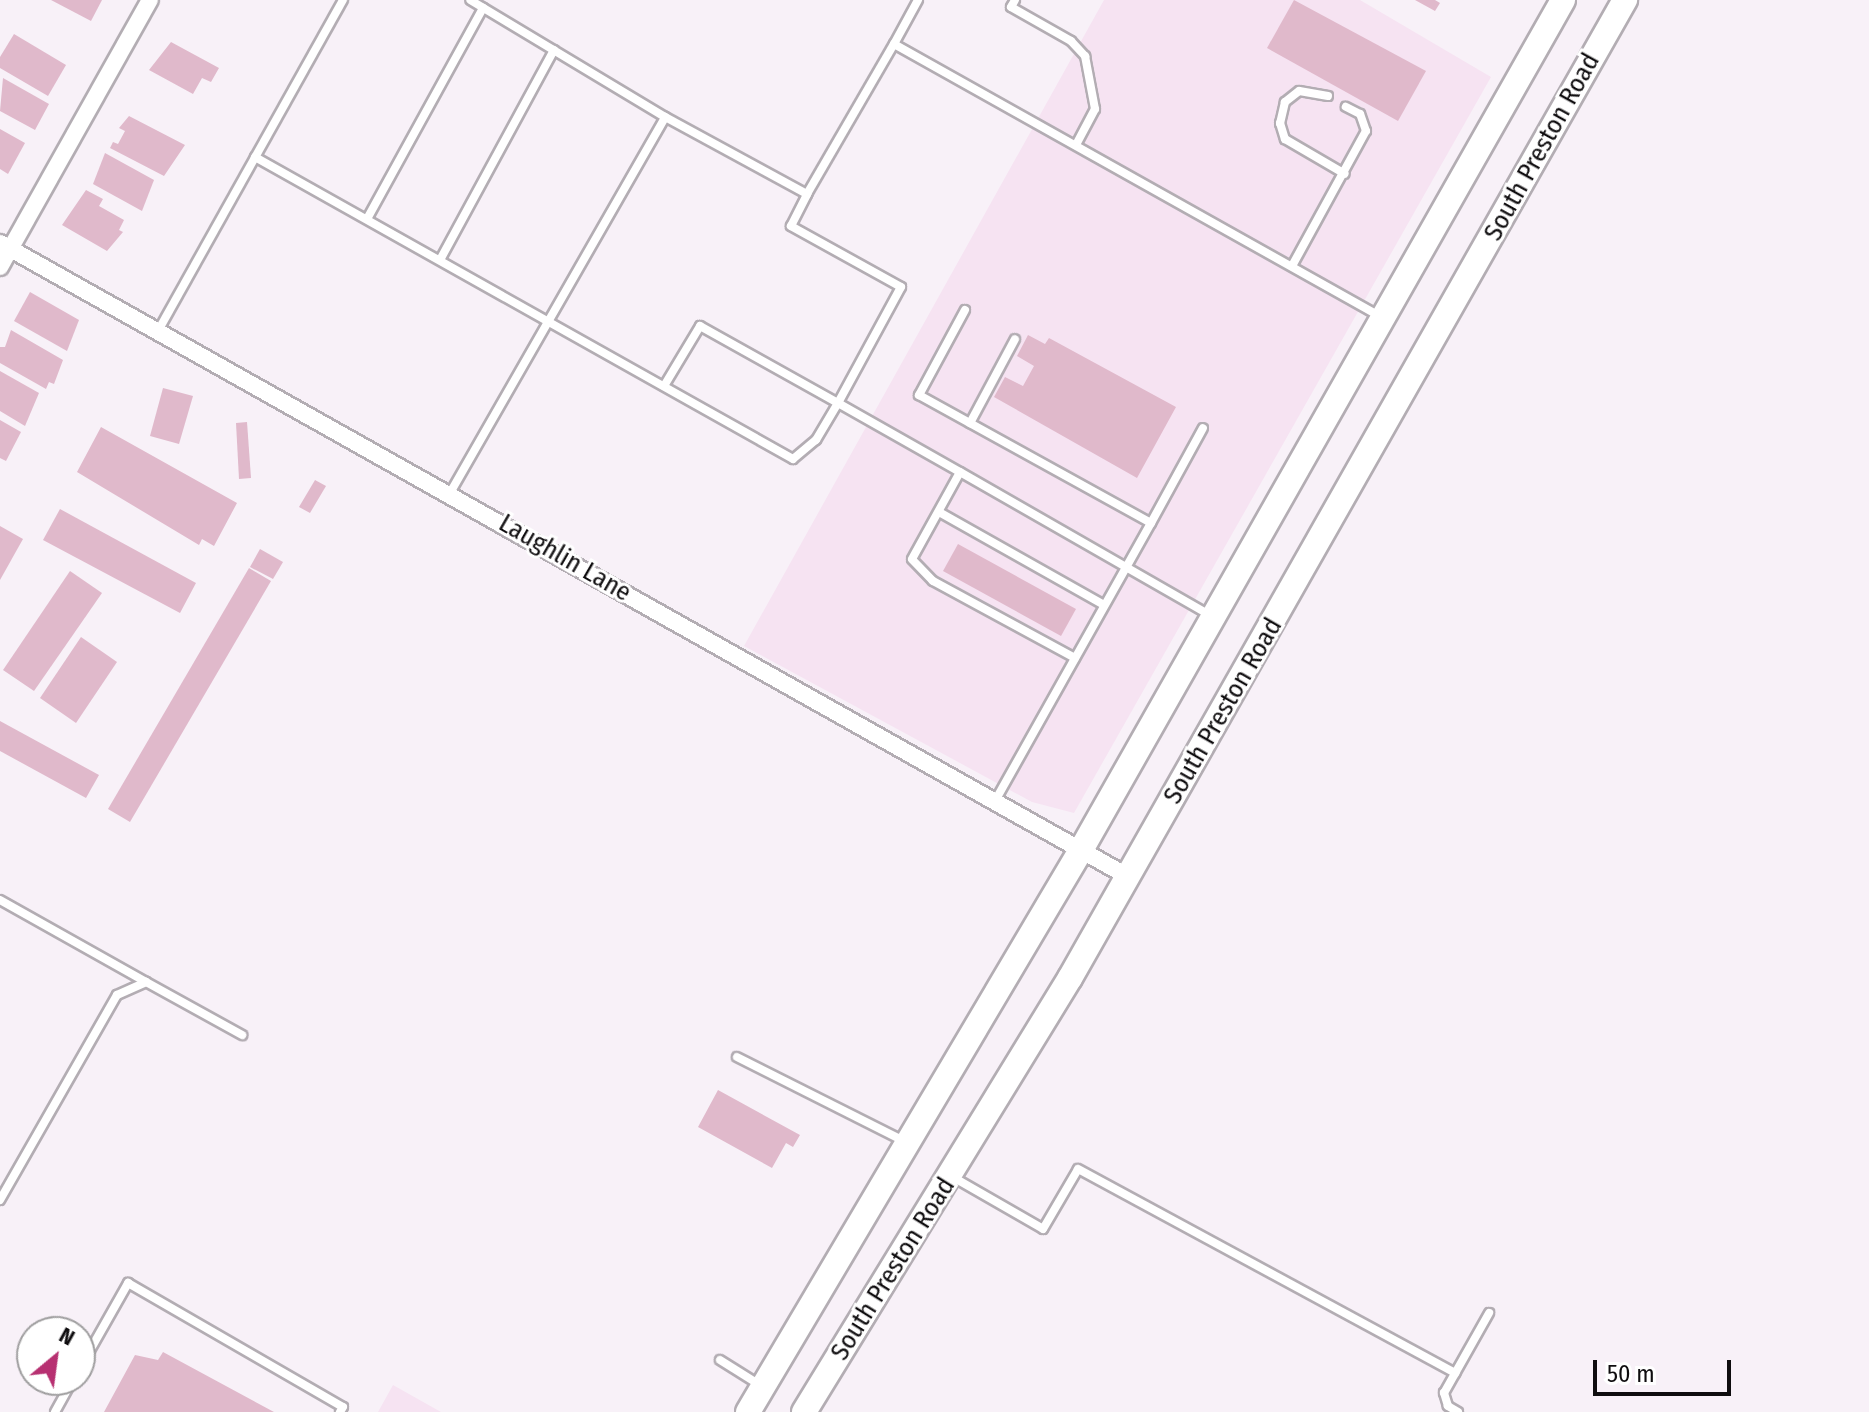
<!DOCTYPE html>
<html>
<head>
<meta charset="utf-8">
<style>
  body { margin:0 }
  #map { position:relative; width:1869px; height:1412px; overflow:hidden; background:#f8f1f8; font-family:"Fira Sans Condensed",sans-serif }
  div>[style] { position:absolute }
  .commercial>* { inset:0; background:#f6e3f2 }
  .building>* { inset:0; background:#e0b9cb }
  .roads { filter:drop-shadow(2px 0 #b3adb3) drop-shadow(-2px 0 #b3adb3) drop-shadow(0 2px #b3adb3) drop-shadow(0 -2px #b3adb3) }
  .service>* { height:8px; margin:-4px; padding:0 4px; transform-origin:4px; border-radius:4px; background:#fff }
  .minor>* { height:16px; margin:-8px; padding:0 8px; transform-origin:8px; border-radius:8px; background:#fff }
  .primary>* { height:24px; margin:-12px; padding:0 12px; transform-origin:12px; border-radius:12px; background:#fff }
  span { translate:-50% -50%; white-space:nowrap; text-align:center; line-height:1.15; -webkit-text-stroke:6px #fff; paint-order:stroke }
  .street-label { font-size:26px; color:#0f0d0f }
  .north { position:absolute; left:16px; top:1316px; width:80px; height:80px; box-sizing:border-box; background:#fff; border:2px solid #9f9e9f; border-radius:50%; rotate:29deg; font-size:22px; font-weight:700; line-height:32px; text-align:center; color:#0f0d0f }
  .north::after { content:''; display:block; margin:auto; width:28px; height:36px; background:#b73071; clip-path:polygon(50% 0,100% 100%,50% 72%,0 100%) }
  .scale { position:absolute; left:1593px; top:1360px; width:138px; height:36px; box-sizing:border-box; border:4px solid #0f0d0f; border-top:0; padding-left:10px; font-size:24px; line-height:28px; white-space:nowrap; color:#0f0d0f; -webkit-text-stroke:6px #fff; paint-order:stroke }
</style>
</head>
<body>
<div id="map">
  <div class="commercial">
    <i style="clip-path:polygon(1104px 0,1360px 0,1491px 77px,1074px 813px,1032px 802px,744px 646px)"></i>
    <i style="clip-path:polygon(393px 1385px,441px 1412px,378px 1412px)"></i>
  </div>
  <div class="building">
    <i style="clip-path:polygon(51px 0,102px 0,91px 21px)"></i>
    <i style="clip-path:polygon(1294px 0,1426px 71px,1398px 121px,1267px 48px)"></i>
    <i style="clip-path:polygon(1415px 0,1435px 0,1440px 3px,1435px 11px)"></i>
    <i style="clip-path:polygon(14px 34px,66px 65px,48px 96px,0 68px,0 57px)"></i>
    <i style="clip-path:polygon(171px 42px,219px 68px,211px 82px,202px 78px,193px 94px,149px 70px)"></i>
    <i style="clip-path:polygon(3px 78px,49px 104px,35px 130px,0 111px)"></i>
    <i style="clip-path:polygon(129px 116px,185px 145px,164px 176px,110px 148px,113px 142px,118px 144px,125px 131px,119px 128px)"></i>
    <i style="clip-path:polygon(0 129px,25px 143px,8px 174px,0 169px)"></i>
    <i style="clip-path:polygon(105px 153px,154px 180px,142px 211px,93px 184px)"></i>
    <i style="clip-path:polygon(86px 190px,103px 199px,99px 206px,124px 220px,119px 230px,123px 232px,107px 251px,62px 225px)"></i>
    <i style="clip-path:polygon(30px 292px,79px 320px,67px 351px,14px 321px)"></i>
    <i style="clip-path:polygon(11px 330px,63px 360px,54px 384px,49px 382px,46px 389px,0 363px,0 347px,5px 347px)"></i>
    <i style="clip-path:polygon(1028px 335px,1045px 344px,1049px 338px,1176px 407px,1137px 478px,994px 397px,1005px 377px,1023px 386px,1034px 366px,1017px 356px)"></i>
    <i style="clip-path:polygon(0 371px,39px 393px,25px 426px,0 411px)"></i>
    <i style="clip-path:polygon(163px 388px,193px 396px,179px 444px,150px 436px)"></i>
    <i style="clip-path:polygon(0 420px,21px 432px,6px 461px,0 458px)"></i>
    <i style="clip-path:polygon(247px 422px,251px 478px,239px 479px,236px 423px)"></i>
    <i style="clip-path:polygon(101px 427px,237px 503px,214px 546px,202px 539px,199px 545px,77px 472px)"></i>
    <i style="clip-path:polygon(315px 480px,326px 486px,310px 513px,299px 507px)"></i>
    <i style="clip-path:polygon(60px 509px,196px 583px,180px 613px,43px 540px)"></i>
    <i style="clip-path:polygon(0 526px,23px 539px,0 580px)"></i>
    <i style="clip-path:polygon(958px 544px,1076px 609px,1061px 636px,943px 571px)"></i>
    <i style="clip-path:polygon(260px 549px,283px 562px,273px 579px,250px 567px)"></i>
    <i style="clip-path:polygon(249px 568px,271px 581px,130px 822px,108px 809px)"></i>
    <i style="clip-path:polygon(70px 571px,102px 593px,34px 691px,3px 670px)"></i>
    <i style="clip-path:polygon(81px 637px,117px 662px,76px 723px,40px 698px)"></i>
    <i style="clip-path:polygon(0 721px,99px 775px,86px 798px,0 751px)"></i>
    <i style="clip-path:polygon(718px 1090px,800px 1135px,793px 1147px,786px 1143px,772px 1168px,698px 1127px)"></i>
    <i style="clip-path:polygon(163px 1352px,274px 1412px,104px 1412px,135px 1355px,158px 1360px)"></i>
  </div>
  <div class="roads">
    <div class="service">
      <i style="left:918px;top:0;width:50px;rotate:118.6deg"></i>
      <i style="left:894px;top:44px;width:558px;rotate:29.27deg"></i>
      <i style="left:1015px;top:0;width:8px;rotate:120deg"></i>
      <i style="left:1011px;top:7px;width:69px;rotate:29.5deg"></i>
      <i style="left:1071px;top:41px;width:21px;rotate:47deg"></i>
      <i style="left:1085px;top:56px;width:54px;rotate:79.3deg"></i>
      <i style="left:1095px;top:109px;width:38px;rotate:118deg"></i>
      <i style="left:1328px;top:96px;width:29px;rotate:-170deg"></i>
      <i style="left:1299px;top:91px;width:18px;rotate:142deg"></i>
      <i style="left:1285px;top:102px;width:22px;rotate:103deg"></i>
      <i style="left:1280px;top:123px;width:17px;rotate:73deg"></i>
      <i style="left:1285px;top:139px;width:69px;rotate:30.3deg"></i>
      <i style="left:255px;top:157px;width:617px;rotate:29.31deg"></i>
      <i style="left:793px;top:459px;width:30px;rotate:-40deg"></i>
      <i style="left:816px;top:440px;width:43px;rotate:-59.3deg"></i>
      <i style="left:838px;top:403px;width:140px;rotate:29.5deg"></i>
      <i style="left:807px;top:194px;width:173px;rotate:-59.9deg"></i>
      <i style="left:367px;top:219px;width:241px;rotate:-61.2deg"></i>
      <i style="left:440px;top:260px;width:239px;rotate:-61.5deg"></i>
      <i style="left:1292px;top:266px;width:154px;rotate:-61.3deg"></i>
      <i style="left:1366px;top:131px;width:18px;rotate:-109deg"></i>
      <i style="left:1360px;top:114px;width:16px;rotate:-153deg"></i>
      <i style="left:965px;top:310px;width:97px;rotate:118.4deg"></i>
      <i style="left:919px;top:395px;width:265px;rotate:28.9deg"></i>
      <i style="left:1151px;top:523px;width:108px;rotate:-61.3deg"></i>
      <i style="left:158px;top:331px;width:379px;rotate:-60.8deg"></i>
      <i style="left:664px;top:386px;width:70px;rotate:-59deg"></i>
      <i style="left:700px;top:326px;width:158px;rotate:29.2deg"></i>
      <i style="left:838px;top:403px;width:132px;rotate:-61.5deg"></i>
      <i style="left:901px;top:287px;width:126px;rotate:-151deg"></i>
      <i style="left:791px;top:226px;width:36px;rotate:-63deg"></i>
      <i style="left:807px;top:194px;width:162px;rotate:-151.5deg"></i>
      <i style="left:970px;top:423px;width:95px;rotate:-61.8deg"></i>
      <i style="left:450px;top:493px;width:433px;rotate:-60.2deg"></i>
      <i style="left:665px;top:117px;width:227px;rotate:-149deg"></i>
      <i style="left:939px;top:512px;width:189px;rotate:29.4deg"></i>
      <i style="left:1075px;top:658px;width:162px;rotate:-151.5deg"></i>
      <i style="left:933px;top:581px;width:30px;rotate:-134deg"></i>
      <i style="left:912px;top:559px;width:99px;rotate:-61.1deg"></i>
      <i style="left:960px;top:472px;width:288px;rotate:29.8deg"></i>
      <i style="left:995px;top:801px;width:319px;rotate:-60.7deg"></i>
      <i style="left:0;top:900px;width:167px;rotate:29.3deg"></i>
      <i style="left:737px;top:1057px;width:187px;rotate:26.7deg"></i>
      <i style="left:951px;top:1176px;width:106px;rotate:29.9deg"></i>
      <i style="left:1043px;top:1229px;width:69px;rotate:-59.7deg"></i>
      <i style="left:1078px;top:1169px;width:429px;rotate:28.4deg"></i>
      <i style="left:0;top:1200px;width:236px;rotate:-60.3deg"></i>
      <i style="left:117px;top:995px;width:32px;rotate:-24deg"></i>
      <i style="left:146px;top:982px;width:110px;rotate:28.9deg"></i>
      <i style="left:720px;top:1360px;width:47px;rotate:32deg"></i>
      <i style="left:80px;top:1368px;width:98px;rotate:-60.5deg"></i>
      <i style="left:128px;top:1283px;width:248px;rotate:30deg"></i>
      <i style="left:343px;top:1407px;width:6px;rotate:121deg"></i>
      <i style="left:55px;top:1412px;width:37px;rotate:-61deg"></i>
      <i style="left:1458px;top:1412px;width:12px;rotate:-149deg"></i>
      <i style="left:1448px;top:1406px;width:14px;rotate:-107deg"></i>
      <i style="left:1444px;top:1393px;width:92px;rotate:-60.6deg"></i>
    </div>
    <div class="minor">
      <i style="left:0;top:243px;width:1295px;rotate:29.32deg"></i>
      <i style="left:0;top:267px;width:306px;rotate:-60.7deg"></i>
    </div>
    <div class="primary">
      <i style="left:748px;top:1412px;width:653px;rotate:-59.35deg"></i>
      <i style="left:1081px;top:850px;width:977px;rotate:-60.44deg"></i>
      <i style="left:804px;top:1412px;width:509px;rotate:-58.5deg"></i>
      <i style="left:1070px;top:978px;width:1125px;rotate:-60.43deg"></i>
    </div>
  </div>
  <div class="street-label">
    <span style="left:1542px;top:147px;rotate:-61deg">South Preston Road</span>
    <span style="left:565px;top:558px;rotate:30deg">Laughlin Lane</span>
    <span style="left:1223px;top:711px;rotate:-60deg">South Preston Road</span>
    <span style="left:893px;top:1269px;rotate:-58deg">South Preston Road</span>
  </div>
  <div class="north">N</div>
  <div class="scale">50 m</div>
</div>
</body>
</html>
